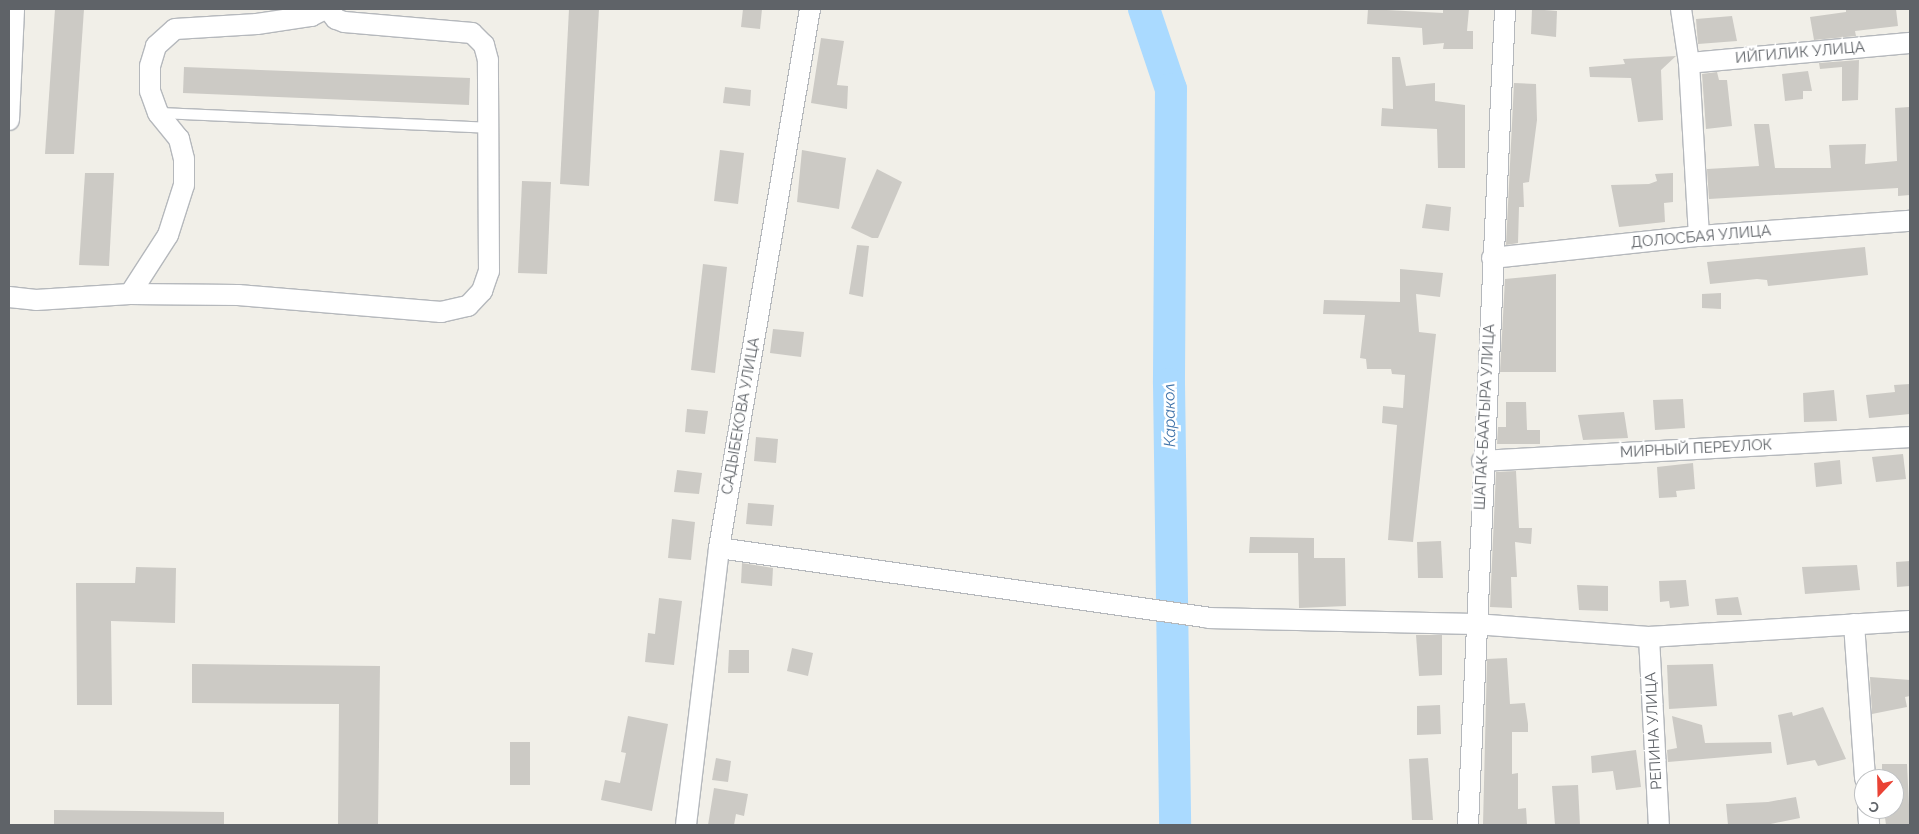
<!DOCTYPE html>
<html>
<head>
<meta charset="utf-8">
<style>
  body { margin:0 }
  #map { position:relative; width:1919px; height:834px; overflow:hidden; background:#f1efe8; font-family:Raleway,sans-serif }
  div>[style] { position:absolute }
  .river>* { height:32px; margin:-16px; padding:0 16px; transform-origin:16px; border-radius:16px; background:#aadaff }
  .building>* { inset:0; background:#cccac5 }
  .roads { filter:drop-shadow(1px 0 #b5b8bc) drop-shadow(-1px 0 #b5b8bc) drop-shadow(0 1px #b5b8bc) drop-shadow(0 -1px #b5b8bc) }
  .service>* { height:10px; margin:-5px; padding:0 5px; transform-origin:5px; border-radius:5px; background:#fff }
  .minor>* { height:20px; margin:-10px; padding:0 10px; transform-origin:10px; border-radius:10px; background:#fff }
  span { translate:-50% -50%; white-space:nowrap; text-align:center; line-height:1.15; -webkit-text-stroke:5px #fff; paint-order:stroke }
  .street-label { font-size:15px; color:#5f6368 }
  .water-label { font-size:16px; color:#4174aa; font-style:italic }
  .frame { position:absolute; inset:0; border:10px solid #5f6368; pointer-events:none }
  .north { position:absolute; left:1854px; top:769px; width:50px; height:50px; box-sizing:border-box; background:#fff; border:1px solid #bfc1c3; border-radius:50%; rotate:201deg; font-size:14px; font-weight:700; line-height:20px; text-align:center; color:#5f6368 }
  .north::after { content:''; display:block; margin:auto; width:18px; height:22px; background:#ea4335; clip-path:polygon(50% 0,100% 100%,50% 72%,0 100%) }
</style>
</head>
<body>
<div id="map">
  <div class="river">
    <i style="left:1144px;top:9px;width:84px;rotate:71.4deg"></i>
    <i style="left:1171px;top:89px;width:295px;rotate:90.4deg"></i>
    <i style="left:1169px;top:384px;width:441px;rotate:89.2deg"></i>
  </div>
  <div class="building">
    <i style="clip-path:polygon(55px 9px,84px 9px,74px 154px,45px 154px)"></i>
    <i style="clip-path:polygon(569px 9px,599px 9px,589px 186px,560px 184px)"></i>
    <i style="clip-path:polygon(743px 9px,762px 9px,760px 29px,741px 27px)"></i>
    <i style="clip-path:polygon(1368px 9px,1443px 13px,1443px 9px,1469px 9px,1467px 31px,1473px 31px,1473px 49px,1443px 49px,1444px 43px,1423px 45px,1422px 28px,1367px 24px)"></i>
    <i style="clip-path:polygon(1532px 9px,1557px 11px,1556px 37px,1531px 34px)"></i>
    <i style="clip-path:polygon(1846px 9px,1896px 9px,1898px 26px,1855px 31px,1856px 36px,1814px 40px,1810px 17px,1846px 12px)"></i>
    <i style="clip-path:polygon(1732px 16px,1737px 41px,1698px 44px,1696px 19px)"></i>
    <i style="clip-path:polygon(821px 38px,844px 41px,837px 85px,848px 86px,847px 109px,811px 103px)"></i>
    <i style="clip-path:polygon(1676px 56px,1661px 70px,1663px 120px,1638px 122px,1631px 78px,1590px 77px,1589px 67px,1625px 64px,1623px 59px)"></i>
    <i style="clip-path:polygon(1392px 57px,1400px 57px,1406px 86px,1435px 83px,1435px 101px,1465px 105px,1465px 168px,1438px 168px,1437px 129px,1381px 126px,1382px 108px,1393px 109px)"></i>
    <i style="clip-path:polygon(1859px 60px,1858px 100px,1842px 101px,1842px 67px,1820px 69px,1819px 63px)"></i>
    <i style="clip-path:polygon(184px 67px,470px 78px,469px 105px,183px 93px)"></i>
    <i style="clip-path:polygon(1808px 71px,1812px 91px,1803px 91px,1803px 99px,1785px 101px,1782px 74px)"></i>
    <i style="clip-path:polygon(1717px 72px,1719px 80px,1727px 80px,1732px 126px,1706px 129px,1702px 74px)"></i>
    <i style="clip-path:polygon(1514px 83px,1536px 84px,1537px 120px,1529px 182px,1523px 183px,1524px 207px,1519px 207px,1518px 243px,1506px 245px)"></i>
    <i style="clip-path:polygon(725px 87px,751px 90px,750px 106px,723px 103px)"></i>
    <i style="clip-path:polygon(1909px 107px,1910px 195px,1898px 196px,1898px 188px,1709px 199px,1707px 169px,1759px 166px,1754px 124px,1769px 124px,1775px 168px,1831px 168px,1829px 145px,1866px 144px,1865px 164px,1897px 161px,1895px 108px)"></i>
    <i style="clip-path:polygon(720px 150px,744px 153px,738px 204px,714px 201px)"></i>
    <i style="clip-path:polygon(802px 150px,846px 158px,839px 209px,797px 202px)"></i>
    <i style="clip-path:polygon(877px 169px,902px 182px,878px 238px,872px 238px,851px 228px)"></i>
    <i style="clip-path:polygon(85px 173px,114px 173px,109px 266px,79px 265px)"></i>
    <i style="clip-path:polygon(1673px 173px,1673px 202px,1664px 203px,1665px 222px,1619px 227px,1611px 185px,1649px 184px,1657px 181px,1655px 174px)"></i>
    <i style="clip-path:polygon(522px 181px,551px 182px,547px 274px,518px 273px)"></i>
    <i style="clip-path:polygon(1426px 204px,1451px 207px,1449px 231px,1422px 228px)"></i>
    <i style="clip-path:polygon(857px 245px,869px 246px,863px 297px,849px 294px)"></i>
    <i style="clip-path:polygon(1865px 247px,1868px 275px,1768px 286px,1767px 280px,1757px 279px,1710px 284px,1707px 262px)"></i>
    <i style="clip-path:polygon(703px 264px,727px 267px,715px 373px,691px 370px)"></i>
    <i style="clip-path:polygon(1400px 269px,1443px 273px,1440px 297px,1416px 294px,1419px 332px,1436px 334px,1413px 542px,1388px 540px,1397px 425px,1382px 423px,1383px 406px,1403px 408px,1405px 375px,1392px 374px,1391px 369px,1367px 369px,1366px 359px,1360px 358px,1365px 315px,1323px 314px,1324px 300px,1400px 302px)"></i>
    <i style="clip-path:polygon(1556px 274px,1556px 372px,1500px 372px,1505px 279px)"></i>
    <i style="clip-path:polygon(1721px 293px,1721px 309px,1702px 308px,1702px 294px)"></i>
    <i style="clip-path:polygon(773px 329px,804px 332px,801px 357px,770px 353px)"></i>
    <i style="clip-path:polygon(1910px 384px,1910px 414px,1869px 418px,1866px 395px,1895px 392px,1894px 385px)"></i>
    <i style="clip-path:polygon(1834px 390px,1837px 421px,1804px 422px,1803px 393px)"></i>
    <i style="clip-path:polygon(1683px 399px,1685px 428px,1655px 430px,1653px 400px)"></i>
    <i style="clip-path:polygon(1506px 402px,1526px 402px,1527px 430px,1540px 430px,1540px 444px,1497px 444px,1498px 427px,1506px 427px)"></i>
    <i style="clip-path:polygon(687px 409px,708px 411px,705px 434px,685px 432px)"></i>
    <i style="clip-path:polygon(1624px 412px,1628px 438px,1583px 440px,1578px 415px)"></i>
    <i style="clip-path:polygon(756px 437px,778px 439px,776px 463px,754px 461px)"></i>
    <i style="clip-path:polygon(1903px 454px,1906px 479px,1876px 482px,1872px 457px)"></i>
    <i style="clip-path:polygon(1840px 460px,1842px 484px,1816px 487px,1814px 463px)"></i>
    <i style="clip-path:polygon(1693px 463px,1695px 489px,1676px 491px,1677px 497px,1659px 498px,1657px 467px)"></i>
    <i style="clip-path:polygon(677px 470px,702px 473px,699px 494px,674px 492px)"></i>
    <i style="clip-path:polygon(1516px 471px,1519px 528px,1532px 528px,1531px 544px,1515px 542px,1517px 577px,1511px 577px,1512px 608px,1490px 607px,1496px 472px)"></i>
    <i style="clip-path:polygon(748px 503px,774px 505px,772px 526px,746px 524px)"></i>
    <i style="clip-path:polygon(672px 519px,695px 522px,691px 560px,668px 558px)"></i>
    <i style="clip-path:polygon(1250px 537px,1314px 538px,1314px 558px,1345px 558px,1346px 606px,1299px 608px,1298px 553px,1249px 553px)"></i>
    <i style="clip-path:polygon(1441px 541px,1443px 578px,1418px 578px,1417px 542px)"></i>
    <i style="clip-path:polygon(1910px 561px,1910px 586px,1897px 587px,1896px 562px)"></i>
    <i style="clip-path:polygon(742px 563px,773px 568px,772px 586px,741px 583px)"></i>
    <i style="clip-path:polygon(1857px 565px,1860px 590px,1805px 594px,1802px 567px)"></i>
    <i style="clip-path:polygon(136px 567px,176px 568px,175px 623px,111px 621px,112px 705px,77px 705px,76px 583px,135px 583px)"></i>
    <i style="clip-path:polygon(1686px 580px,1689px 606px,1670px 608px,1669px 601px,1660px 602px,1659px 581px)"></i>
    <i style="clip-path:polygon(1577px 585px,1608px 586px,1608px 611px,1579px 610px)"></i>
    <i style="clip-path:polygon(1738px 597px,1742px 615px,1717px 615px,1715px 599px)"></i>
    <i style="clip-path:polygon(659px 598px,682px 601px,674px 665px,645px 662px,648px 633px,655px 634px)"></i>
    <i style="clip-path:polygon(1416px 635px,1442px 635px,1442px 675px,1419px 676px)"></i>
    <i style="clip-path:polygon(792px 648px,813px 653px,808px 676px,787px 671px)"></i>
    <i style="clip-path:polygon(729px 650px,749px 650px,749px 673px,728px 673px)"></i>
    <i style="clip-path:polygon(1507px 658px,1510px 704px,1525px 703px,1528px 724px,1528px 732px,1512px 732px,1512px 774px,1518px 773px,1518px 809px,1526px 808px,1527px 825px,1483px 825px,1487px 659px)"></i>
    <i style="clip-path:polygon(192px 664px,380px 666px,378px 825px,338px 825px,339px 704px,192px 703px)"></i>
    <i style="clip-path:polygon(1713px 664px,1717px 706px,1669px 709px,1667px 665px)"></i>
    <i style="clip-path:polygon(1870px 677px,1910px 680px,1910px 696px,1905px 697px,1907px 707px,1872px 714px)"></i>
    <i style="clip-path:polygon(1440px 705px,1441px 734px,1417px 735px,1417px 706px)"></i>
    <i style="clip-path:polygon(1823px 707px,1846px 759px,1818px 766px,1815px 760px,1787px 765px,1778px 715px,1792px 712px,1793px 716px)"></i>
    <i style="clip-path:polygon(628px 716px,668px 724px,652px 811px,601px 800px,605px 780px,620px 783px,626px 753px,621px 752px)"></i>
    <i style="clip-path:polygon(1672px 716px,1702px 725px,1705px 743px,1771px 742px,1772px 753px,1668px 762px,1667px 750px,1677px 748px)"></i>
    <i style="clip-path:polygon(510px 742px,530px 742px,530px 785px,510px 785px)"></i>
    <i style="clip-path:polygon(1636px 750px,1641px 787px,1616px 790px,1613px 771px,1592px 773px,1591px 756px)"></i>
    <i style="clip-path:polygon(716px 758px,731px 761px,728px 782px,712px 780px)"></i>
    <i style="clip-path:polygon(1428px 758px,1433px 820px,1412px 820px,1409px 759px)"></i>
    <i style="clip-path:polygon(1882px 764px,1907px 764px,1910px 825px,1886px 825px,1884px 810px,1894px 810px,1894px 779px,1882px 779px)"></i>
    <i style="clip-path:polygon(1578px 785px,1580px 825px,1555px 825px,1552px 786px)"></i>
    <i style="clip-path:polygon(714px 788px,748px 794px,744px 816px,736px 814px,734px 825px,708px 825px)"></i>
    <i style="clip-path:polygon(1796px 797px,1800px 818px,1766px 825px,1728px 825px,1726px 804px,1768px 802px)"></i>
    <i style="clip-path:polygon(54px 810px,224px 812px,224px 825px,54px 825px)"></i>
  </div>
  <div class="roads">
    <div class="service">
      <i style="left:160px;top:113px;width:328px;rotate:2.6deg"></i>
    </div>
    <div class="minor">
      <i style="left:1681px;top:9px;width:55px;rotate:81.6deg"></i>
      <i style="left:1689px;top:63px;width:173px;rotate:86.7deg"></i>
      <i style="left:1689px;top:63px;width:222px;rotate:-5.2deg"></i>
      <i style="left:9px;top:120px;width:111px;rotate:-87.4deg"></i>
      <i style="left:1492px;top:258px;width:208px;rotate:-6.1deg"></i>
      <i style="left:1699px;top:236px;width:212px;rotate:-4.1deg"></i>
      <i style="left:130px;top:294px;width:70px;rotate:-57.2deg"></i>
      <i style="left:168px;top:235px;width:52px;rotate:-72.3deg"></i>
      <i style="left:184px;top:185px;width:26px;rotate:-90deg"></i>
      <i style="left:184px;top:159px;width:21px;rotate:-104deg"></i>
      <i style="left:179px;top:139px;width:33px;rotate:-129deg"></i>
      <i style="left:158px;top:113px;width:23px;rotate:-110deg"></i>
      <i style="left:150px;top:91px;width:25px;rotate:-90deg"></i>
      <i style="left:150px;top:66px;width:21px;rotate:-73deg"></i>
      <i style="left:156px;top:46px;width:25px;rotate:-42deg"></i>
      <i style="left:175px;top:29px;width:82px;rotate:-3.5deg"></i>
      <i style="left:257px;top:24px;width:55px;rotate:-8.4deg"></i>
      <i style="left:311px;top:16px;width:16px;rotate:-27deg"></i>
      <i style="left:9px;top:297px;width:27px;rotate:6deg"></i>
      <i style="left:36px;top:300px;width:94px;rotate:-3.7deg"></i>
      <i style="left:130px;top:294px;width:108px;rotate:0.5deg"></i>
      <i style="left:238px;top:295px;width:204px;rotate:4.8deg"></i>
      <i style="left:441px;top:312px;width:28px;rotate:-13deg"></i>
      <i style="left:468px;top:306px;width:21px;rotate:-47deg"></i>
      <i style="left:482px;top:291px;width:21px;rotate:-71deg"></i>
      <i style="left:489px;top:271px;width:211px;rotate:-90.3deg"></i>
      <i style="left:488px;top:60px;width:16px;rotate:-105deg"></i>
      <i style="left:484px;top:45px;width:17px;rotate:-135deg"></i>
      <i style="left:472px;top:33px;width:128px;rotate:-175.1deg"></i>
      <i style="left:344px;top:22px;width:9px;rotate:-159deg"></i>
      <i style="left:336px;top:19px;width:13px;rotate:-129deg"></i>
      <i style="left:1482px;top:461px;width:429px;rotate:-3.2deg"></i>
      <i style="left:719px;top:548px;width:494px;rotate:8.1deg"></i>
      <i style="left:1208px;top:618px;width:267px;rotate:1.3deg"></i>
      <i style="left:1475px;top:624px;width:174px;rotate:4.3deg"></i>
      <i style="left:1649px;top:637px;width:261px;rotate:-3.5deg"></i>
      <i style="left:1854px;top:624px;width:155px;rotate:85.9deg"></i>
      <i style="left:1649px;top:637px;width:188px;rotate:87deg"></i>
      <i style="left:1868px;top:809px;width:16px;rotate:86deg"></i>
      <i style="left:686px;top:825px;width:279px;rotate:-83.2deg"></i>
      <i style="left:719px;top:548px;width:547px;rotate:-80.42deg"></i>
      <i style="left:1468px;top:825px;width:817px;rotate:-87.4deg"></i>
    </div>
  </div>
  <div class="street-label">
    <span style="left:1800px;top:53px;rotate:-5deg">ИЙГИЛИК УЛИЦА</span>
    <span style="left:1701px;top:237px;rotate:-5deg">ДОЛОСБАЯ УЛИЦА</span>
    <span style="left:741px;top:416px;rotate:-80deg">САДЫБЕКОВА УЛИЦА</span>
    <span style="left:1485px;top:417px;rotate:-87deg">ШАПАК-БААТЫРА УЛИЦА</span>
    <span style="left:1696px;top:449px;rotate:-3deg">МИРНЫЙ ПЕРЕУЛОК</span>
    <span style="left:1654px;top:731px;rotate:-93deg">РЕПИНА УЛИЦА</span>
  </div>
  <div class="water-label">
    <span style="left:1170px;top:415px;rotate:-91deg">Каракол</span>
  </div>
  <div class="frame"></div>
  <div class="north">С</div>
</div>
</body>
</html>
